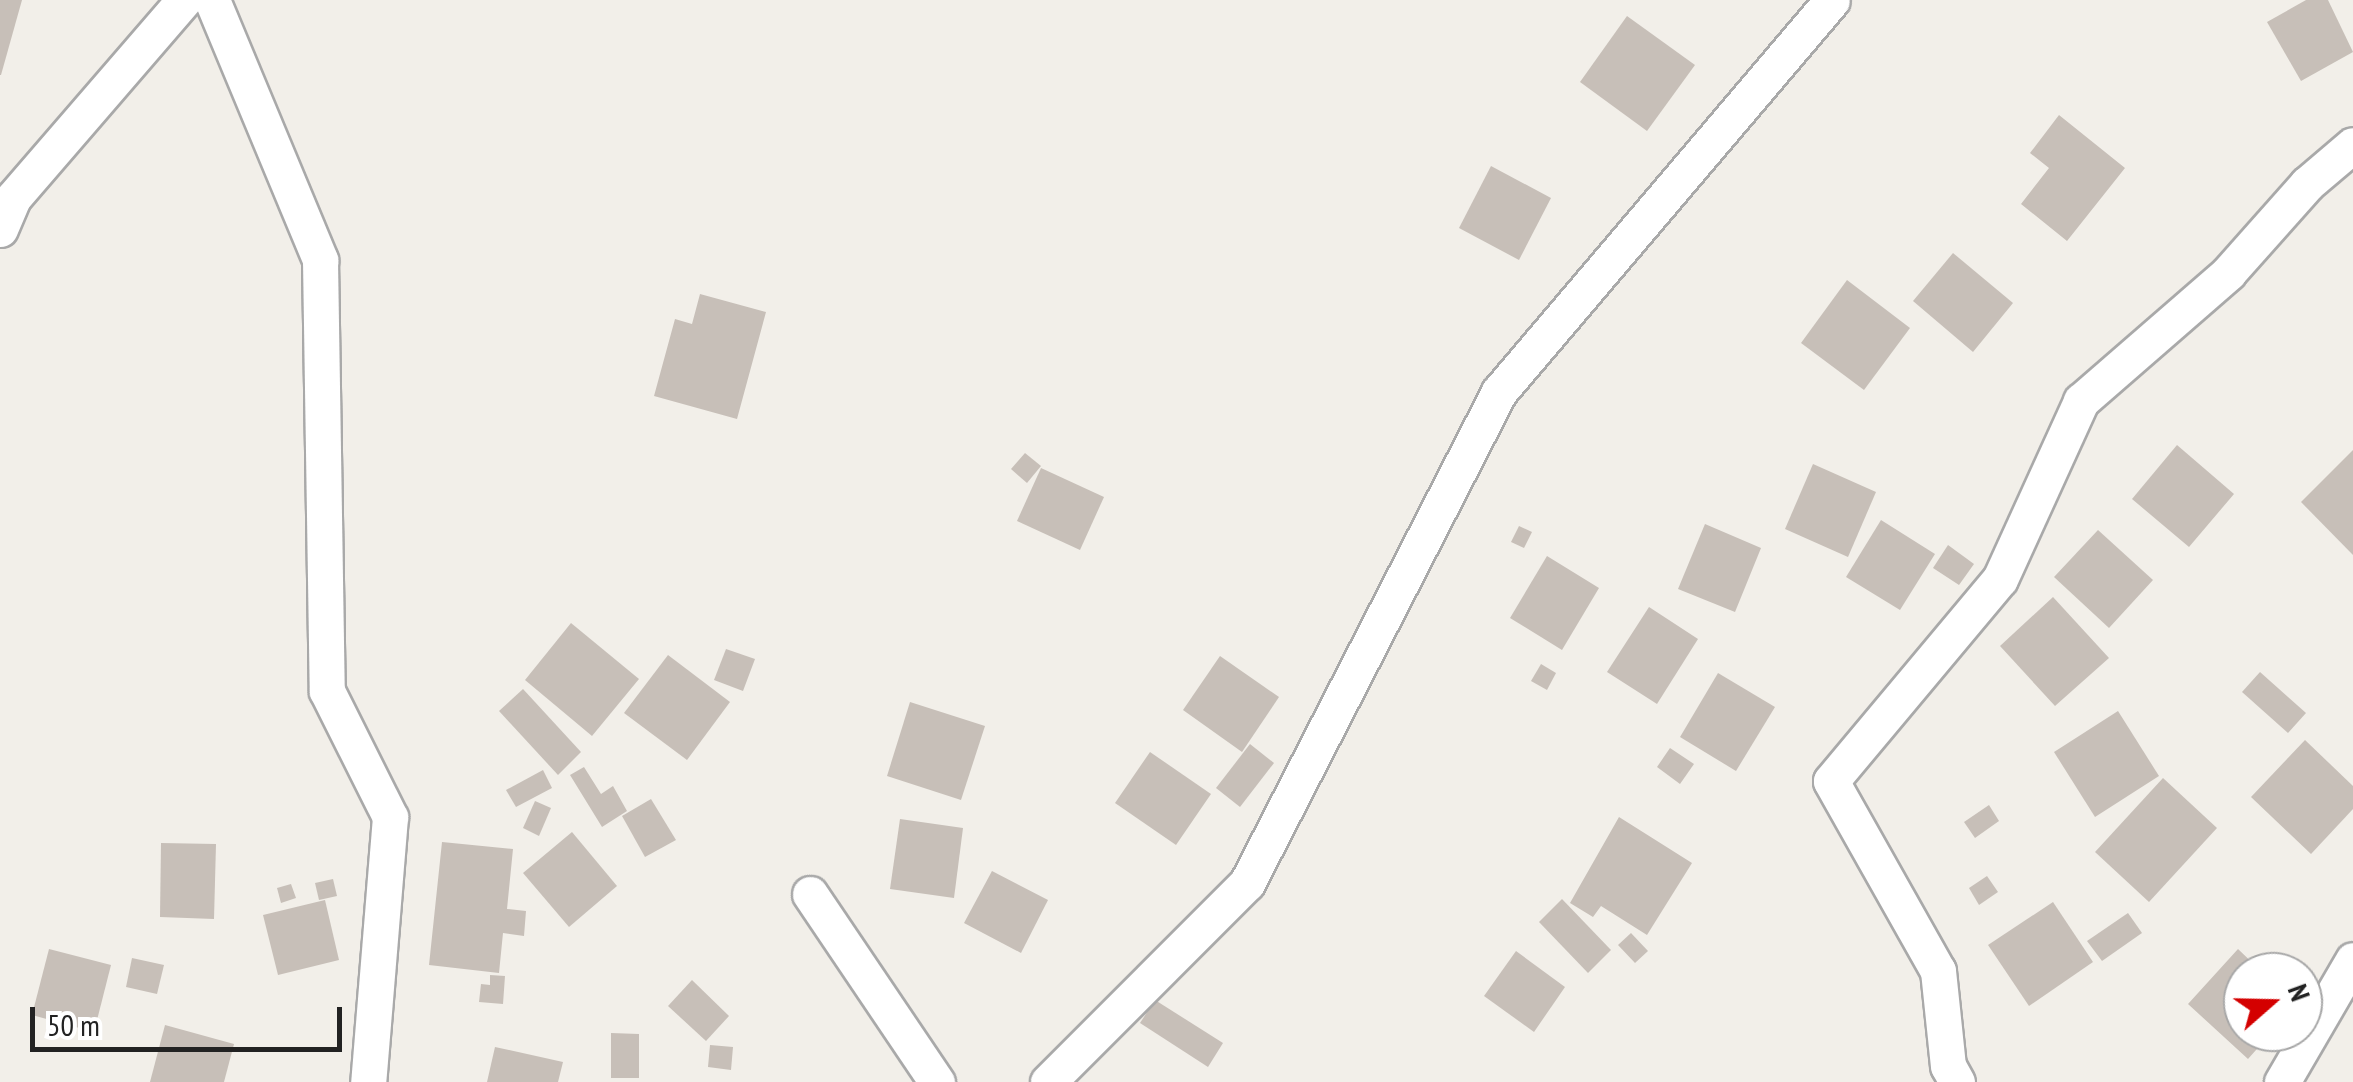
<!DOCTYPE html>
<html>
<head>
<meta charset="utf-8">
<style>
  body { margin:0 }
  #map { position:relative; width:2353px; height:1082px; overflow:hidden; background:#f2efe9; font-family:"PT Sans Narrow",sans-serif }
  div>[style] { position:absolute }
  .building>* { inset:0; background:#c7bfb8 }
  .roads { filter:drop-shadow(2px 0 #a9a9a9) drop-shadow(-2px 0 #a9a9a9) drop-shadow(0 2px #a9a9a9) drop-shadow(0 -2px #a9a9a9) }
  .minor>* { height:35px; margin:-17.5px; padding:0 17.5px; transform-origin:17.5px; border-radius:17.5px; background:#fff }
  span { translate:-50% -50%; white-space:nowrap; text-align:center; line-height:1.15; -webkit-text-stroke:10px #fff; paint-order:stroke }
  .north { position:absolute; left:2223px; top:952px; width:100px; height:100px; box-sizing:border-box; background:#fff; border:2px solid #a7a7a7; border-radius:50%; rotate:70deg; font-size:28px; font-weight:700; line-height:40px; text-align:center; color:#222 }
  .north::after { content:''; display:block; margin:auto; width:35px; height:45px; background:#d40000; clip-path:polygon(50% 0,100% 100%,50% 72%,0 100%) }
  .scale { position:absolute; left:30px; top:1007px; width:312px; height:45px; box-sizing:border-box; border:5px solid #222; border-top:0; padding-left:12px; font-size:30px; line-height:35px; white-space:nowrap; color:#222; -webkit-text-stroke:8px #fff; paint-order:stroke }
</style>
</head>
<body>
<div id="map">
  <div class="building">
    <i style="clip-path:polygon(0 0,22px 0,1px 75px,0 75px)"></i>
    <i style="clip-path:polygon(2306px 0,2328px 0,2353px 52px,2301px 81px,2267px 22px)"></i>
    <i style="clip-path:polygon(1627px 16px,1695px 65px,1647px 131px,1580px 82px)"></i>
    <i style="clip-path:polygon(2059px 115px,2125px 168px,2067px 241px,2021px 204px,2049px 168px,2030px 153px)"></i>
    <i style="clip-path:polygon(1491px 166px,1551px 198px,1519px 260px,1459px 228px)"></i>
    <i style="clip-path:polygon(1953px 253px,2013px 303px,1973px 352px,1913px 301px)"></i>
    <i style="clip-path:polygon(1847px 280px,1910px 328px,1864px 390px,1801px 343px)"></i>
    <i style="clip-path:polygon(700px 294px,766px 312px,737px 419px,654px 396px,675px 319px,692px 324px)"></i>
    <i style="clip-path:polygon(2177px 445px,2234px 494px,2189px 547px,2132px 499px)"></i>
    <i style="clip-path:polygon(2353px 450px,2353px 555px,2301px 502px)"></i>
    <i style="clip-path:polygon(1025px 453px,1041px 466px,1027px 483px,1011px 469px)"></i>
    <i style="clip-path:polygon(1813px 464px,1876px 492px,1848px 557px,1785px 529px)"></i>
    <i style="clip-path:polygon(1041px 468px,1104px 497px,1080px 550px,1017px 521px)"></i>
    <i style="clip-path:polygon(1881px 520px,1935px 554px,1900px 610px,1846px 577px)"></i>
    <i style="clip-path:polygon(1705px 524px,1761px 548px,1735px 612px,1678px 589px)"></i>
    <i style="clip-path:polygon(1519px 526px,1532px 532px,1524px 548px,1511px 542px)"></i>
    <i style="clip-path:polygon(2098px 530px,2153px 580px,2109px 628px,2054px 577px)"></i>
    <i style="clip-path:polygon(1948px 545px,1974px 564px,1959px 585px,1933px 568px)"></i>
    <i style="clip-path:polygon(1547px 556px,1599px 588px,1562px 650px,1510px 618px)"></i>
    <i style="clip-path:polygon(2053px 597px,2109px 658px,2055px 706px,2000px 646px)"></i>
    <i style="clip-path:polygon(1649px 607px,1698px 639px,1657px 704px,1607px 672px)"></i>
    <i style="clip-path:polygon(571px 623px,639px 679px,592px 736px,525px 680px)"></i>
    <i style="clip-path:polygon(726px 649px,755px 659px,743px 691px,714px 680px)"></i>
    <i style="clip-path:polygon(668px 655px,730px 702px,687px 760px,624px 713px)"></i>
    <i style="clip-path:polygon(1220px 656px,1279px 697px,1242px 752px,1183px 710px)"></i>
    <i style="clip-path:polygon(1541px 664px,1556px 673px,1547px 690px,1531px 681px)"></i>
    <i style="clip-path:polygon(2260px 672px,2306px 713px,2288px 733px,2242px 692px)"></i>
    <i style="clip-path:polygon(1718px 673px,1775px 707px,1736px 771px,1680px 737px)"></i>
    <i style="clip-path:polygon(523px 689px,581px 752px,558px 775px,499px 711px)"></i>
    <i style="clip-path:polygon(910px 702px,985px 726px,961px 800px,887px 776px)"></i>
    <i style="clip-path:polygon(2118px 711px,2159px 776px,2095px 817px,2054px 752px)"></i>
    <i style="clip-path:polygon(2305px 740px,2353px 786px,2353px 809px,2311px 854px,2251px 797px)"></i>
    <i style="clip-path:polygon(1250px 744px,1274px 763px,1240px 807px,1216px 788px)"></i>
    <i style="clip-path:polygon(1670px 748px,1694px 764px,1680px 784px,1657px 767px)"></i>
    <i style="clip-path:polygon(1150px 752px,1211px 794px,1176px 845px,1115px 803px)"></i>
    <i style="clip-path:polygon(584px 767px,601px 794px,613px 786px,627px 811px,602px 827px,570px 775px)"></i>
    <i style="clip-path:polygon(543px 770px,552px 788px,516px 807px,506px 790px)"></i>
    <i style="clip-path:polygon(2163px 778px,2217px 828px,2149px 902px,2095px 852px)"></i>
    <i style="clip-path:polygon(651px 799px,676px 840px,645px 857px,622px 816px)"></i>
    <i style="clip-path:polygon(535px 801px,551px 808px,539px 836px,523px 828px)"></i>
    <i style="clip-path:polygon(1989px 805px,1999px 821px,1975px 838px,1964px 822px)"></i>
    <i style="clip-path:polygon(1619px 817px,1692px 863px,1647px 935px,1601px 906px,1593px 917px,1570px 903px)"></i>
    <i style="clip-path:polygon(900px 819px,963px 828px,954px 898px,890px 889px)"></i>
    <i style="clip-path:polygon(572px 832px,617px 886px,569px 927px,523px 873px)"></i>
    <i style="clip-path:polygon(442px 842px,513px 849px,507px 909px,526px 911px,524px 936px,503px 933px,499px 973px,429px 965px)"></i>
    <i style="clip-path:polygon(161px 843px,216px 844px,214px 919px,160px 917px)"></i>
    <i style="clip-path:polygon(992px 871px,1048px 900px,1021px 953px,964px 923px)"></i>
    <i style="clip-path:polygon(1987px 876px,1998px 892px,1979px 905px,1969px 888px)"></i>
    <i style="clip-path:polygon(333px 879px,337px 896px,319px 900px,315px 883px)"></i>
    <i style="clip-path:polygon(291px 884px,296px 898px,281px 903px,277px 888px)"></i>
    <i style="clip-path:polygon(1562px 899px,1611px 950px,1588px 973px,1539px 922px)"></i>
    <i style="clip-path:polygon(325px 900px,339px 960px,278px 975px,263px 915px)"></i>
    <i style="clip-path:polygon(2053px 902px,2093px 962px,2029px 1006px,1988px 945px)"></i>
    <i style="clip-path:polygon(2128px 913px,2142px 933px,2102px 961px,2087px 941px)"></i>
    <i style="clip-path:polygon(1631px 933px,1648px 951px,1635px 963px,1618px 945px)"></i>
    <i style="clip-path:polygon(49px 949px,111px 965px,94px 1032px,32px 1015px)"></i>
    <i style="clip-path:polygon(2238px 949px,2262px 972px,2243px 972px,2243px 1032px,2272px 1032px,2248px 1059px,2188px 1004px)"></i>
    <i style="clip-path:polygon(1516px 951px,1565px 987px,1534px 1032px,1484px 996px)"></i>
    <i style="clip-path:polygon(132px 958px,164px 965px,157px 994px,126px 987px)"></i>
    <i style="clip-path:polygon(490px 975px,505px 976px,503px 1004px,479px 1002px,481px 984px,490px 985px)"></i>
    <i style="clip-path:polygon(692px 980px,729px 1016px,706px 1041px,668px 1006px)"></i>
    <i style="clip-path:polygon(1155px 1000px,1223px 1043px,1208px 1067px,1140px 1023px)"></i>
    <i style="clip-path:polygon(165px 1025px,234px 1044px,224px 1082px,150px 1082px)"></i>
    <i style="clip-path:polygon(611px 1033px,639px 1034px,639px 1078px,611px 1078px)"></i>
    <i style="clip-path:polygon(710px 1045px,733px 1047px,731px 1070px,708px 1067px)"></i>
    <i style="clip-path:polygon(495px 1047px,563px 1062px,558px 1082px,487px 1082px)"></i>
  </div>
  <div class="roads">
    <div class="minor">
      <i style="left:212px;top:0;width:282px;rotate:67.4deg"></i>
      <i style="left:320px;top:260px;width:431px;rotate:89.1deg"></i>
      <i style="left:327px;top:691px;width:141px;rotate:63.4deg"></i>
      <i style="left:390px;top:817px;width:266px;rotate:94.7deg"></i>
      <i style="left:0;top:229px;width:34px;rotate:-67deg"></i>
      <i style="left:13px;top:198px;width:262px;rotate:-49.2deg"></i>
      <i style="left:810px;top:894px;width:227px;rotate:56deg"></i>
      <i style="left:1048px;top:1082px;width:281px;rotate:-45deg"></i>
      <i style="left:1247px;top:883px;width:552px;rotate:-62.83deg"></i>
      <i style="left:1499px;top:392px;width:514px;rotate:-49.65deg"></i>
      <i style="left:1957px;top:1082px;width:18px;rotate:-119deg"></i>
      <i style="left:1948px;top:1066px;width:96px;rotate:-96deg"></i>
      <i style="left:1938px;top:971px;width:218px;rotate:-119.4deg"></i>
      <i style="left:1831px;top:781px;width:263px;rotate:-50.1deg"></i>
      <i style="left:2000px;top:579px;width:196px;rotate:-65.5deg"></i>
      <i style="left:2081px;top:401px;width:195px;rotate:-41deg"></i>
      <i style="left:2228px;top:273px;width:119px;rotate:-48.4deg"></i>
      <i style="left:2307px;top:184px;width:60px;rotate:-40.3deg"></i>
      <i style="left:2282px;top:1082px;width:141px;rotate:-59.8deg"></i>
    </div>
  </div>
  <div class="north">N</div>
  <div class="scale">50 m</div>
</div>
</body>
</html>
